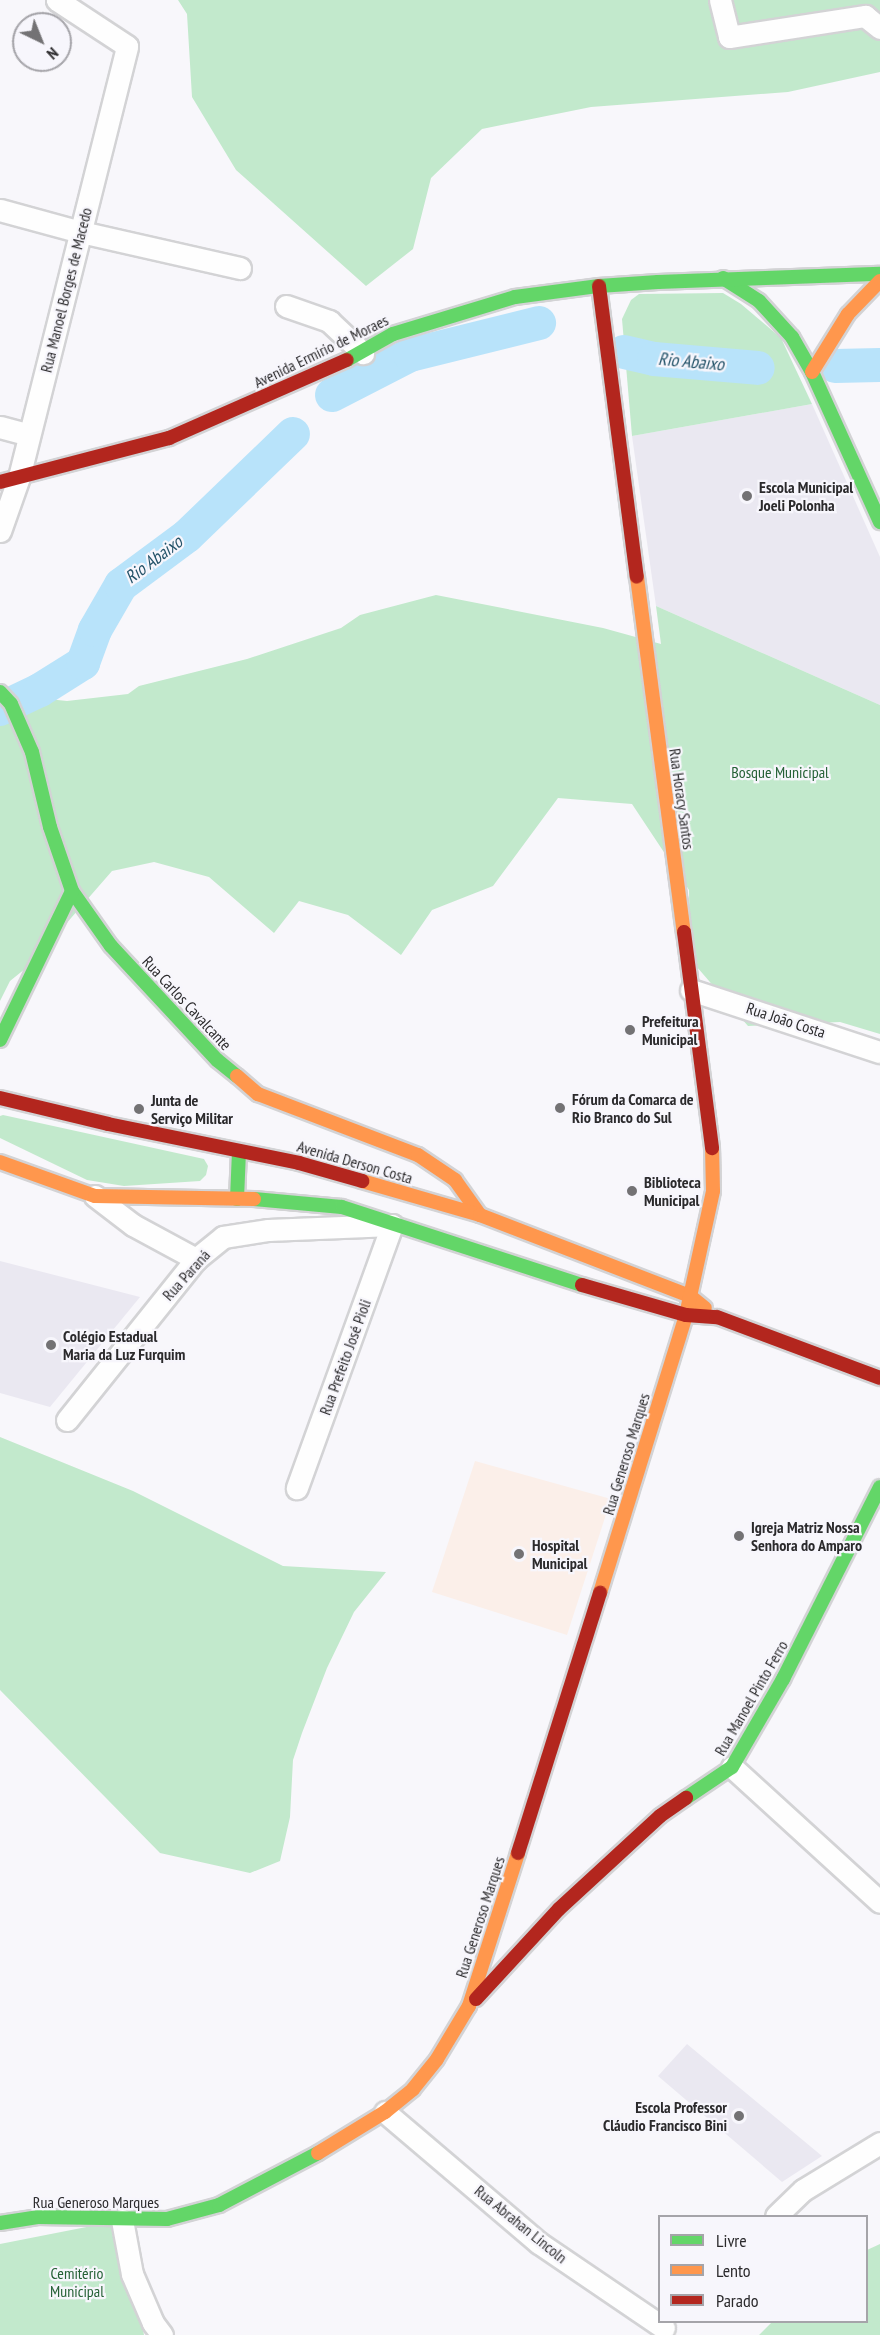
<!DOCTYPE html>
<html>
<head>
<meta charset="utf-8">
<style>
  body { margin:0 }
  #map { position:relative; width:880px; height:2335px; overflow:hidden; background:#f8f7fb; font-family:"PT Sans Narrow",sans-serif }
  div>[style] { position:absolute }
  .built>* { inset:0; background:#eae8f1 }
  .medical>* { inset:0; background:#fbefe9 }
  .green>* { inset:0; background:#c2e9cc }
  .river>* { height:34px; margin:-17px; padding:0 17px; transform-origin:17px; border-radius:17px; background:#b8e3fa }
  .roads { filter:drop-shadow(2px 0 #d3d3d5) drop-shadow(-2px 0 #d3d3d5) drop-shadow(0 2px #d3d3d5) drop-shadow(0 -2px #d3d3d5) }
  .street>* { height:21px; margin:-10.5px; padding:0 10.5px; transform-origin:10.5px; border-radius:10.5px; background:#fefefe }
  .fast>* { height:14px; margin:-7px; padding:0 7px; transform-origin:7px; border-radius:7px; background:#63d668 }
  .slow>* { height:14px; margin:-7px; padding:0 7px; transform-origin:7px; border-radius:7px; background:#ff974d }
  .jam>* { height:14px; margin:-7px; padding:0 7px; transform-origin:7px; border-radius:7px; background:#b3261e }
  .dots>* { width:16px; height:16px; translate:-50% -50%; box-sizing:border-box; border:3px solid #f7f6fc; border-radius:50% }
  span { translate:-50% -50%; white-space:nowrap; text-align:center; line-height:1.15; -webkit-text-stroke:4.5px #f7f6fc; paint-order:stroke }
  .street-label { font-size:16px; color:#2b2a2c }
  .poi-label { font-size:16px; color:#2b2a2c; font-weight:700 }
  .left { translate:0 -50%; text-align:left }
  .right { translate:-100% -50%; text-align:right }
  .park-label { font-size:16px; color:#256136 }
  .water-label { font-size:18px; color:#245369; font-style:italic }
  .legend { position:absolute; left:658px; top:2215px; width:210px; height:108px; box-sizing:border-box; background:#f7f6fc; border:2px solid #a5a4a9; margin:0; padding:8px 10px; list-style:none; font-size:18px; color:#2b2a2c }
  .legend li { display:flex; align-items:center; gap:12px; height:30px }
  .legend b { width:30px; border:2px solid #a5a4a9 }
  .north { position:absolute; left:12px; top:12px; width:60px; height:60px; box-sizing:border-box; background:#f7f6fc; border:2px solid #a5a4a9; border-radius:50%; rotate:137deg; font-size:16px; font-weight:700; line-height:24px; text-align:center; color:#2b2a2c }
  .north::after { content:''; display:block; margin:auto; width:21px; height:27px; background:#737274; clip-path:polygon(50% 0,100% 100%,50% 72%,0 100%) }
</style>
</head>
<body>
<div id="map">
  <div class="built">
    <i style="clip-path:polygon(812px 404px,880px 557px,880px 705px,656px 606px,632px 436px)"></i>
    <i style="clip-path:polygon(0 1261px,140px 1297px,50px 1407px,0 1393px)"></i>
    <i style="clip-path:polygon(687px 2044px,822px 2156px,782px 2182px,658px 2076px)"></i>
  </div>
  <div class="medical">
    <i style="clip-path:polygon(475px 1461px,611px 1499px,567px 1635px,432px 1592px)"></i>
  </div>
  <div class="green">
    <i style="clip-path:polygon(178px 0,880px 0,880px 72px,788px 92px,591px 107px,482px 129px,431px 178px,413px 249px,366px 286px,236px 170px,192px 97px,187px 14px)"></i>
    <i style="clip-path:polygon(723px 293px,741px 304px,781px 338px,812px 404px,632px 436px,622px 319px,631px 300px,639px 294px)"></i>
    <i style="clip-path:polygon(436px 595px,603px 628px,661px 644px,656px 606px,880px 705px,880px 1034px,840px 1022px,748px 1026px,690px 959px,689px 890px,632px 804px,558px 798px,493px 886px,432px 910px,401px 955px,348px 915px,299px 901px,274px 933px,209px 877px,154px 862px,112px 871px,31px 964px,10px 981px,0 1001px,0 694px,67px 701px,128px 694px,139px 686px,247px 659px,341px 628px,360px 615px)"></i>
    <i style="clip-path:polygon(3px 1115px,204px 1159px,208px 1166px,206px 1175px,200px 1181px,124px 1186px,87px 1180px,0 1138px,0 1116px)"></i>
    <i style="clip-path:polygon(0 1437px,133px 1491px,283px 1566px,386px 1572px,354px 1612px,327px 1668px,302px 1733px,293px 1760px,290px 1817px,280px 1861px,250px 1873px,160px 1853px,0 1690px)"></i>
    <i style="clip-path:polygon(122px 2220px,144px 2335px,0 2335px,0 2244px)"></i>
    <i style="clip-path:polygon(880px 2244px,880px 2335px,759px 2335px,772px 2322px,866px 2322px,867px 2250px)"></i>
  </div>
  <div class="river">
    <i style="left:624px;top:352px;width:31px;rotate:13deg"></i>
    <i style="left:654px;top:359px;width:104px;rotate:4.9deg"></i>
    <i style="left:835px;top:366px;width:45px;rotate:-1.3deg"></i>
    <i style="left:332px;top:395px;width:88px;rotate:-27.1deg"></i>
    <i style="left:410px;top:355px;width:133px;rotate:-13.9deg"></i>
    <i style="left:0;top:709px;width:44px;rotate:-25.4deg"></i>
    <i style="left:40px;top:690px;width:51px;rotate:-32.1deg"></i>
    <i style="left:83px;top:663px;width:35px;rotate:-70deg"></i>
    <i style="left:95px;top:630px;width:52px;rotate:-60deg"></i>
    <i style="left:121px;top:585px;width:82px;rotate:-36.6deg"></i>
    <i style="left:187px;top:536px;width:147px;rotate:-43.9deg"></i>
  </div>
  <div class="roads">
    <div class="street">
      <i style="left:720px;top:0;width:38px;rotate:76deg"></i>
      <i style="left:729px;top:37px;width:138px;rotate:-8.8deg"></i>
      <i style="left:865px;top:16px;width:19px;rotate:39deg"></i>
      <i style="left:0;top:210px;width:84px;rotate:15.2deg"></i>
      <i style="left:81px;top:232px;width:163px;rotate:12.8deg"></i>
      <i style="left:286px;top:306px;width:46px;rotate:19.2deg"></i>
      <i style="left:329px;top:321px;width:47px;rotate:43.3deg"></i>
      <i style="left:0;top:427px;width:30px;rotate:15deg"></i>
      <i style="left:0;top:531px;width:57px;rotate:-70.6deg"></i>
      <i style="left:19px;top:477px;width:444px;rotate:-75.9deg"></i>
      <i style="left:127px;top:46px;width:84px;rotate:-146.7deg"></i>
      <i style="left:691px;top:990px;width:199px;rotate:18.2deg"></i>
      <i style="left:95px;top:1196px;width:48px;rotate:37.3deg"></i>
      <i style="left:133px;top:1225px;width:72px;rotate:28.4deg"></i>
      <i style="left:67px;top:1420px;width:206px;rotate:-51.3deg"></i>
      <i style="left:196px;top:1259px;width:35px;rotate:-39deg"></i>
      <i style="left:223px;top:1237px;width:46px;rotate:-8.8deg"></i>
      <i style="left:268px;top:1230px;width:124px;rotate:-2.3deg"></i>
      <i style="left:392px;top:1225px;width:280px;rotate:109.9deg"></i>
      <i style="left:732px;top:1767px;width:200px;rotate:42.4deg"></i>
      <i style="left:385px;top:2112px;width:202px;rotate:40.4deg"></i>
      <i style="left:539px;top:2243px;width:151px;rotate:34.2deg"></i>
      <i style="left:776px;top:2216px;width:37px;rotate:-44deg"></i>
      <i style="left:803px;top:2190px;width:90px;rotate:-31.4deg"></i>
      <i style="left:122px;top:2220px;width:55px;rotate:79.5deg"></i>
      <i style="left:132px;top:2274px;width:53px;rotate:66.8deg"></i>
      <i style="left:153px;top:2323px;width:15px;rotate:53deg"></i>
    </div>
    <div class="fast">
      <i style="left:723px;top:278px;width:43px;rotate:32.6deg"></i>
      <i style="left:759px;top:301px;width:49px;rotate:47.5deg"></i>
      <i style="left:792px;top:337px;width:40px;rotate:60.3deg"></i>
      <i style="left:812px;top:372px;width:165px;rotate:65.6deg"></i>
      <i style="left:347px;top:360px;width:53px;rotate:-29.5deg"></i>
      <i style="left:393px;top:334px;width:127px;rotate:-16.9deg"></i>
      <i style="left:515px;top:297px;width:85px;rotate:-7.5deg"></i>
      <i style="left:599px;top:286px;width:59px;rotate:-3.9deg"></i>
      <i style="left:658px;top:282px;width:222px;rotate:-2.1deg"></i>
      <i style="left:0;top:692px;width:16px;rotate:47deg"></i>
      <i style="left:11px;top:704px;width:52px;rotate:66.4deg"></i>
      <i style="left:32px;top:752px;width:77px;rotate:76.5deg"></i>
      <i style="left:50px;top:827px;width:68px;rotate:71deg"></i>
      <i style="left:72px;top:891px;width:67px;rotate:54.7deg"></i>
      <i style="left:111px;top:946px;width:156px;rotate:47.1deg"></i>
      <i style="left:217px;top:1060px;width:26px;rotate:39deg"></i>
      <i style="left:0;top:1040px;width:165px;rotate:-64.2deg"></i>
      <i style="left:237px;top:1199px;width:48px;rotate:-87.6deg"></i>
      <i style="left:254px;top:1199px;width:88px;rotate:5.2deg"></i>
      <i style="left:342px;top:1207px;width:252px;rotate:18deg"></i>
      <i style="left:686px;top:1798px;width:55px;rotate:-34deg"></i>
      <i style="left:732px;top:1767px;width:102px;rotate:-59.9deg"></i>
      <i style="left:783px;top:1679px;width:215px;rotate:-63.2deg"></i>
      <i style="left:0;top:2223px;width:38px;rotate:-9deg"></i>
      <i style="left:38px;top:2217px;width:129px;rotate:0.9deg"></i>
      <i style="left:167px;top:2219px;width:54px;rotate:-15.1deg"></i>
      <i style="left:219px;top:2205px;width:112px;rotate:-27.7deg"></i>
    </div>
    <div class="slow">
      <i style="left:812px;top:372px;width:68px;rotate:-58.2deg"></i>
      <i style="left:848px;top:314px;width:46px;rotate:-45.9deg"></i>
      <i style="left:637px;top:577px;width:358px;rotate:82.5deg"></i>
      <i style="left:237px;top:1076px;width:28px;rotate:41deg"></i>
      <i style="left:258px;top:1094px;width:171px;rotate:20.9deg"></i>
      <i style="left:418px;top:1155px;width:45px;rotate:34deg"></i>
      <i style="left:455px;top:1180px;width:43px;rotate:54.5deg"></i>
      <i style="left:0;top:1162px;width:101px;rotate:19.7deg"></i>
      <i style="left:95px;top:1196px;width:159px;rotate:1.1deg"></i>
      <i style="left:362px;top:1181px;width:123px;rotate:16.1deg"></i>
      <i style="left:480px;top:1215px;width:225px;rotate:21.1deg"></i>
      <i style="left:690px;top:1296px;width:19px;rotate:39deg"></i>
      <i style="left:600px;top:1593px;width:291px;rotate:-72.8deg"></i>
      <i style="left:686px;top:1315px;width:127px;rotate:-77.7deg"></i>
      <i style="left:713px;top:1191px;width:43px;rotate:-91.3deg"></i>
      <i style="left:318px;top:2153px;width:79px;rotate:-31.5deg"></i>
      <i style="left:385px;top:2112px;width:36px;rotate:-39deg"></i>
      <i style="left:413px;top:2089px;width:38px;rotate:-51deg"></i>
      <i style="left:437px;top:2059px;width:62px;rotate:-58.9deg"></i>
      <i style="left:469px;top:2006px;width:161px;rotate:-72.2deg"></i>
    </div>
    <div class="jam">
      <i style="left:599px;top:286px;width:293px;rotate:82.6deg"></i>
      <i style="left:0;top:482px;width:175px;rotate:-14.6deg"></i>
      <i style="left:169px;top:438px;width:194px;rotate:-23.7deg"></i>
      <i style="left:684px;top:932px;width:218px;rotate:82.6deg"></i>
      <i style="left:0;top:1098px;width:111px;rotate:13.5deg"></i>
      <i style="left:108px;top:1124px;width:195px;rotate:11.5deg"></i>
      <i style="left:299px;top:1163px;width:66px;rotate:15.9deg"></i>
      <i style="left:582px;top:1285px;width:108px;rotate:16.1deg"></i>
      <i style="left:686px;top:1315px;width:31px;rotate:4deg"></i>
      <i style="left:717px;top:1317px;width:174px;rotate:20.5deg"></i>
      <i style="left:518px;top:1853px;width:273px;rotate:-72.5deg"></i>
      <i style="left:476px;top:1999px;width:122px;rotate:-47.3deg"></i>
      <i style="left:559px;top:1909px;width:137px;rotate:-42.6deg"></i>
      <i style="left:660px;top:1816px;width:32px;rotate:-35deg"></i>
    </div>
  </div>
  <div class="dots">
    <i style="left:747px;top:496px;background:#737274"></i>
    <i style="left:630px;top:1030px;background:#737274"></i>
    <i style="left:560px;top:1108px;background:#737274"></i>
    <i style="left:139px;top:1109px;background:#737274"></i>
    <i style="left:632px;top:1191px;background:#737274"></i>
    <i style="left:51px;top:1345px;background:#737274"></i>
    <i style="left:739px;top:1536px;background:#737274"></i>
    <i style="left:519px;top:1554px;background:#737274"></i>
    <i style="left:739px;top:2116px;background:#737274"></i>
  </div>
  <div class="street-label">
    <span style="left:66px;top:290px;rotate:-76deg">Rua Manoel Borges de Macedo</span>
    <span style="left:321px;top:351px;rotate:-26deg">Avenida Ermirio de Moraes</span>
    <span style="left:682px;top:799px;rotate:82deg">Rua Horacy Santos</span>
    <span style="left:187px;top:1003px;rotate:47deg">Rua Carlos Cavalcante</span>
    <span style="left:786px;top:1020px;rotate:18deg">Rua João Costa</span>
    <span style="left:355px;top:1162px;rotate:16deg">Avenida Derson Costa</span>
    <span style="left:186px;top:1275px;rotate:-48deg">Rua Paraná</span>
    <span style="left:345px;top:1357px;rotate:-70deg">Rua Prefeito José Pioli</span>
    <span style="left:626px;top:1454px;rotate:-73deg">Rua Generoso Marques</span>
    <span style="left:751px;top:1698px;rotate:-60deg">Rua Manoel Pinto Ferro</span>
    <span style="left:480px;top:1917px;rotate:-72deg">Rua Generoso Marques</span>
    <span style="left:96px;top:2202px">Rua Generoso Marques</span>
    <span style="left:521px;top:2224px;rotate:39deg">Rua Abrahan Lincoln</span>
  </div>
  <div class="poi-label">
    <span class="left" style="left:759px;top:496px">Escola Municipal<br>Joeli Polonha</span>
    <span class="left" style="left:642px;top:1030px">Prefeitura<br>Municipal</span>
    <span class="left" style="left:572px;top:1108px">Fórum da Comarca de<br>Rio Branco do Sul</span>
    <span class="left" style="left:151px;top:1109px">Junta de<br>Serviço Militar</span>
    <span class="left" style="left:644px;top:1191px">Biblioteca<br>Municipal</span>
    <span class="left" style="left:63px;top:1345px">Colégio Estadual<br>Maria da Luz Furquim</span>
    <span class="left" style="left:751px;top:1536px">Igreja Matriz Nossa<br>Senhora do Amparo</span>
    <span class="left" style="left:532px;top:1554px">Hospital<br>Municipal</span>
    <span class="right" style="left:727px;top:2116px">Escola Professor<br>Cláudio Francisco Bini</span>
  </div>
  <div class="park-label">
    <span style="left:780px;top:772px">Bosque Municipal</span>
    <span style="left:77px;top:2282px">Cemitério<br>Municipal</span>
  </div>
  <div class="water-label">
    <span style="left:691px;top:362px;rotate:5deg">Rio Abaixo</span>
    <span style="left:154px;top:560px;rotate:-37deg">Rio Abaixo</span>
  </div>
  <ul class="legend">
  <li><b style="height:8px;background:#63d668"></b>Livre</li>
  <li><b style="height:8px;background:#ff974d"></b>Lento</li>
  <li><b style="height:8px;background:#b3261e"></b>Parado</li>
  </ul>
  <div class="north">N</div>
</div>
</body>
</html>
